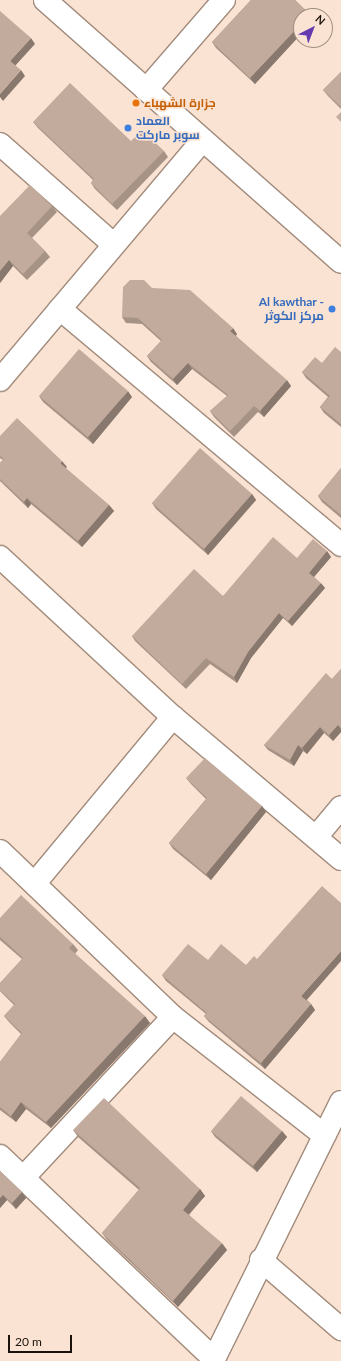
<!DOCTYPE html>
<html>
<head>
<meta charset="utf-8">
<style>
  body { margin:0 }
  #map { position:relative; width:341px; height:1361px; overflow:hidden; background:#fae3d2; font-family:Lato,Cairo,sans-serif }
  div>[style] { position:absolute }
  .roads { filter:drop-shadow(1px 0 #a18b7c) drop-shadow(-1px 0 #a18b7c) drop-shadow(0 1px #a18b7c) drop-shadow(0 -1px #a18b7c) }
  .minor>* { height:22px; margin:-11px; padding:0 11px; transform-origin:11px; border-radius:11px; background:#fff }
  .wall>* { inset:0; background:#a79386 }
  .shaded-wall>* { inset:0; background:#88786d }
  .building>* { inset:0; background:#c2ab9c }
  .dots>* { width:11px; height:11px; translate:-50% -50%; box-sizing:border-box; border:2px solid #fae3d2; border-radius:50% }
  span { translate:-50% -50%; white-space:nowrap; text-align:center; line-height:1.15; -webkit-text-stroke:3px #fae3d2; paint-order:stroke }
  .food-label { font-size:12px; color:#c56008; font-weight:700 }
  .left { translate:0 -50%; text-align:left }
  .shop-label { font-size:12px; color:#366cbe; font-weight:700 }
  .right { translate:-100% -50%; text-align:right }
  .north { position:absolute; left:293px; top:8px; width:40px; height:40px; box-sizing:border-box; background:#fae3d2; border:1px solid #a08f83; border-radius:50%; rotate:42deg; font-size:11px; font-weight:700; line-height:16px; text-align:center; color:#1a120c }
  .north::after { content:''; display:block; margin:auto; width:14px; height:18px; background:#6639b0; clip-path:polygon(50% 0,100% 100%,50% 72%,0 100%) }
  .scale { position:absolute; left:8px; top:1335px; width:64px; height:18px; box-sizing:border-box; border:2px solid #1a120c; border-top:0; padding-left:5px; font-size:12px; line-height:14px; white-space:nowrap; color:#1a120c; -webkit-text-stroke:3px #fae3d2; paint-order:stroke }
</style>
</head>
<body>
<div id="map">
  <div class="roads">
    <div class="minor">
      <i style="left:45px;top:0;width:395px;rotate:41.5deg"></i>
      <i style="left:146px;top:90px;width:119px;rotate:-49.1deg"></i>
      <i style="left:0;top:144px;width:152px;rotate:41.5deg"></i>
      <i style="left:60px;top:309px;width:367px;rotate:40deg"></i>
      <i style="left:0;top:380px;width:314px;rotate:-49.8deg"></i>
      <i style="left:0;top:557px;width:236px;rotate:42.8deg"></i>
      <i style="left:173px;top:717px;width:220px;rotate:40.2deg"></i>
      <i style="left:316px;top:837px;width:39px;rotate:-50deg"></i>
      <i style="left:0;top:851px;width:240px;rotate:43.8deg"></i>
      <i style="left:173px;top:1017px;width:219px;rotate:133deg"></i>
      <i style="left:35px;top:883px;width:216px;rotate:-50.3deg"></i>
      <i style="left:173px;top:1017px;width:192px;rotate:38deg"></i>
      <i style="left:0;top:1156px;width:295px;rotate:43.5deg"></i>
      <i style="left:261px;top:1260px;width:106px;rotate:40.8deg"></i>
      <i style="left:213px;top:1361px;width:289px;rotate:-63.7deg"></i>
    </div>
  </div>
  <div class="wall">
    <i style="clip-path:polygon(251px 0,295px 0,311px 16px,301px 16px,301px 34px,255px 84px,216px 48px,212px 42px)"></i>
    <i style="clip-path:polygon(341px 72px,341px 109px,328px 96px,323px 90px)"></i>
    <i style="clip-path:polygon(33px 122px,131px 141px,164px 151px,168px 157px,117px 210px,95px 189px,91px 183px,93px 180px,38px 128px)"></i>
    <i style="clip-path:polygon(52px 206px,57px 212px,32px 238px,45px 251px,50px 257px,27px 280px,13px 266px,0 283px,0 216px)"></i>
    <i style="clip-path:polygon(152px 288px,237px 334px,236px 336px,291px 386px,264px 417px,258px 412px,234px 437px,214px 417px,210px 411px,227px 396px,192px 369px,177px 385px,151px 362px,147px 356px,161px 341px,142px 324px,126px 323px,122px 317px)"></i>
    <i style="clip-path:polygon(341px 352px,341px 427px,324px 413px,320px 407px,328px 397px,306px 378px,302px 372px,322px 363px)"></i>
    <i style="clip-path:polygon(39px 396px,132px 397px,93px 444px,43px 402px)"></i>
    <i style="clip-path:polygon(0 436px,67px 467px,65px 468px,109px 505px,114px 511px,82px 547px,31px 504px,28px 508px,0 481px,0 463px,3px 460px,0 458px)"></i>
    <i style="clip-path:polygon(341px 468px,341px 518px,322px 502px,318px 496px)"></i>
    <i style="clip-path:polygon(252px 494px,256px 500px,208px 555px,156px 509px,152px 503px)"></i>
    <i style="clip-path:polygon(327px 551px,331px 557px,314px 577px,325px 588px,292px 626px,283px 618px,251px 658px,237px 683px,210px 664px,186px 689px,135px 641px,132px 636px,223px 596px,297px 558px)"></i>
    <i style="clip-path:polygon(341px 669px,341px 732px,333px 741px,324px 733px,307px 754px,303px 751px,294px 766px,268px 750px,264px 745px,332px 679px)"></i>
    <i style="clip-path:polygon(186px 778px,262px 806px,266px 812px,211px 880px,173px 849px,169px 843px,206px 799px,191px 784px)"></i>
    <i style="clip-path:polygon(0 918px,73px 944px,78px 950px,75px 954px,150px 1023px,51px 1128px,26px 1109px,16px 1122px,0 1110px,0 1062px,21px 1034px,9px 1022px,4px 1016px,14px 1005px,0 991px,0 983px,22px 959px,0 940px)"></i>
    <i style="clip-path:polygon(208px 960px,246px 965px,307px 1000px,311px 1004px,315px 1010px,265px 1069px,209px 1022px,204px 1016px,206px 1014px,166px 981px,162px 975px)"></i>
    <i style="clip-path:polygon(73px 1130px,200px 1189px,205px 1196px,189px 1215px,227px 1250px,178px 1307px,107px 1240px,102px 1233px,139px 1190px,78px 1137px)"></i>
    <i style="clip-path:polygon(211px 1131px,282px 1131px,287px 1137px,257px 1172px,215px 1137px)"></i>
    <i style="clip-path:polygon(0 1171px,22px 1192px,26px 1198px,16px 1209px,7px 1200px,0 1208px)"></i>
  </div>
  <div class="shaded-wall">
    <i style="clip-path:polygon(301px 24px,301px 34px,255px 84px,250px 78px)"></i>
    <i style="clip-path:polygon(31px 38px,35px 44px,14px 67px,10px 61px)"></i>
    <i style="clip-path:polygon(21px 70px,25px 76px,3px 101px,0 97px,0 94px)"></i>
    <i style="clip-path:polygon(9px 260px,13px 266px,0 283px,0 271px)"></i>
    <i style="clip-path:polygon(233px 328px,237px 334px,234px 337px,230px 331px)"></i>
    <i style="clip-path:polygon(188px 363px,192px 369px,177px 385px,173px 379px)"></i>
    <i style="clip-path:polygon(287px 380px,291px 386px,264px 417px,260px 411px)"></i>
    <i style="clip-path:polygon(128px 391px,132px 397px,93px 444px,88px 437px)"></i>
    <i style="clip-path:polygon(62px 461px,67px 467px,64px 469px,60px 463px)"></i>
    <i style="clip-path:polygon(252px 494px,256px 500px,208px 555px,204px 549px)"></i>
    <i style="clip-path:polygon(27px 498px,31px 504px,28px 508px,24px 502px)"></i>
    <i style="clip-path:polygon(109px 505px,114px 511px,82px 547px,78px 541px)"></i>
    <i style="clip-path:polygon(327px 551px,331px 557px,313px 578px,309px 573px)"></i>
    <i style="clip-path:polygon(321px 583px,325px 588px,292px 626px,288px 621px)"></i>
    <i style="clip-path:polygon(279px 613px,283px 618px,251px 658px,237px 683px,234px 677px,248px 652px)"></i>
    <i style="clip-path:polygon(338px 725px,341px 730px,341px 732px,333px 741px,329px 735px)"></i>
    <i style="clip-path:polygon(320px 727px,324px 733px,307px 754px,302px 748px)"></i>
    <i style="clip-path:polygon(298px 745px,303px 751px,294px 766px,290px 760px)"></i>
    <i style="clip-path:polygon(262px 806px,266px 812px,211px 880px,206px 874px)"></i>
    <i style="clip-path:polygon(341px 951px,341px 961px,305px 1002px,301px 996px)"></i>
    <i style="clip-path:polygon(311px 1004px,315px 1010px,265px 1069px,261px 1063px)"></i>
    <i style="clip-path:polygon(145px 1016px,150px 1023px,51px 1128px,46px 1122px)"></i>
    <i style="clip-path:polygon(21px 1102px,26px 1109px,16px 1122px,11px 1116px)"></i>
    <i style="clip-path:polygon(282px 1131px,287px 1137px,257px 1172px,253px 1166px)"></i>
    <i style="clip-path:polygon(200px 1189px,205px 1196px,187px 1216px,183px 1210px)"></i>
    <i style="clip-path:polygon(22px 1192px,26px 1198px,16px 1209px,12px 1203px)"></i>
    <i style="clip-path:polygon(3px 1195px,7px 1200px,0 1208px,0 1198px)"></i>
    <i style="clip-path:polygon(222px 1243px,227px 1250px,178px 1307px,173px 1301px)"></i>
  </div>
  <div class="building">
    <i style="clip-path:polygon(251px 0,295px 0,310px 14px,308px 16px,301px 16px,301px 24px,250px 78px,212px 42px)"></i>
    <i style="clip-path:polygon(0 11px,31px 38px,10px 61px,21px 70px,0 94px)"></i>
    <i style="clip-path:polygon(341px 72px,341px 107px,323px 90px)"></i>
    <i style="clip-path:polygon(70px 83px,131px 141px,142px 130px,164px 151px,112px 204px,91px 183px,94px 179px,33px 122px)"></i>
    <i style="clip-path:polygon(341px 112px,341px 122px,336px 117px)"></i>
    <i style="clip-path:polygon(30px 185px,52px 206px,27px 233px,45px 251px,23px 274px,9px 260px,0 271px,0 216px)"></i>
    <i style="clip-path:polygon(130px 280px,144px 280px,152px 288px,190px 290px,233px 328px,230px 331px,287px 380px,260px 411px,254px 406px,230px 431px,210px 411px,228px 395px,188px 363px,173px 379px,147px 356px,162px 340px,138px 318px,122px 317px,123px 287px)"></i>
    <i style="clip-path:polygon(335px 347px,341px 352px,341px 424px,320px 407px,330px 396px,302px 372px,315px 357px,322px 363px)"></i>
    <i style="clip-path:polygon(79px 349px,128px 391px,88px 437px,39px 396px)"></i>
    <i style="clip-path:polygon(17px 418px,62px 461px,60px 463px,109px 505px,78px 541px,27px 498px,24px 502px,0 479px,0 463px,4px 459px,0 456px,0 436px)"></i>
    <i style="clip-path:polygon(200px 448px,252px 494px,204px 549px,152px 503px)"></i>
    <i style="clip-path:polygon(341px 468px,341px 515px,318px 496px)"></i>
    <i style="clip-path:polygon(273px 537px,297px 558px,313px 539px,327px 551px,309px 573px,321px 583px,288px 621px,279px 613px,248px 652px,234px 677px,206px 658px,182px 684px,132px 636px,194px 569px,223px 596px)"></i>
    <i style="clip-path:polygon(341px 669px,341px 728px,338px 725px,329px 735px,320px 727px,302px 748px,298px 745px,290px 760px,264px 745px,326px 673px,332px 679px)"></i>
    <i style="clip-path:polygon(205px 758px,262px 806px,206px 874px,169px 843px,207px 798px,186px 778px)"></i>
    <i style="clip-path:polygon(322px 886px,341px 903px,341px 951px,301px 996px,311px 1004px,261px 1063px,204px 1016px,207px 1013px,162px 975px,188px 944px,208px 960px,221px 944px,246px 965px,254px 956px,257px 959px)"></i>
    <i style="clip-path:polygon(21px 895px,73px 944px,69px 948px,145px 1016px,46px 1122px,21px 1102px,11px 1116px,0 1107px,0 1062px,22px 1033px,4px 1016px,15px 1004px,0 990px,0 983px,23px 958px,0 937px,0 918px)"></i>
    <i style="clip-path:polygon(241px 1096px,282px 1131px,253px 1166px,211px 1131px)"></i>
    <i style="clip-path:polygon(104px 1098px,200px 1189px,183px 1210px,222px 1243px,173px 1301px,102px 1233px,140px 1188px,73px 1130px)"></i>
    <i style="clip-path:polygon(0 1171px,22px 1192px,12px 1203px,3px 1195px,0 1198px)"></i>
  </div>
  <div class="dots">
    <i style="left:136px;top:103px;background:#e8710a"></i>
    <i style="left:128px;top:128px;background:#3f7fe0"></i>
    <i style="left:332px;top:309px;background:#3f7fe0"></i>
  </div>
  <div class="food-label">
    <span class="left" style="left:144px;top:103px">جزارة الشهباء</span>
  </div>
  <div class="shop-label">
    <span class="left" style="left:136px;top:128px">العماد<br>سوبر ماركت</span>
    <span class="right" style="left:324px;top:309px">Al kawthar -<br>مركز الكوثر</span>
  </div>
  <div class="north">N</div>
  <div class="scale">20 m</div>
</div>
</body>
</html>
